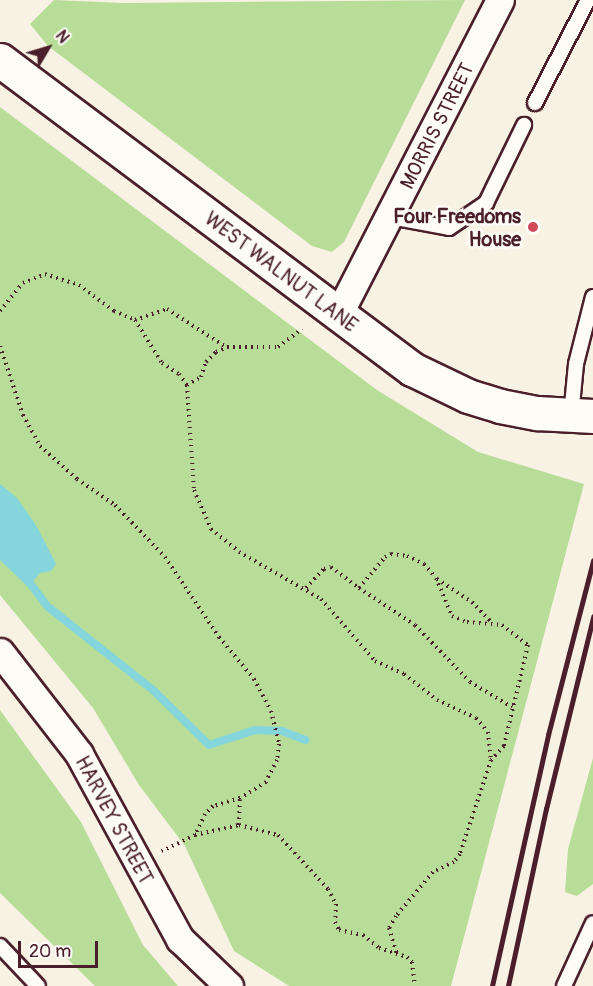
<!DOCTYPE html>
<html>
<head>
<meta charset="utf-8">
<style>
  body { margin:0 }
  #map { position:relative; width:593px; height:986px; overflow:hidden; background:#f8f2e4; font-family:Pangolin,sans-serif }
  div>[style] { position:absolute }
  .green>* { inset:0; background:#b8dd98 }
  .water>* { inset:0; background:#84d5dc }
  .stream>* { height:8px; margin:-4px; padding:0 4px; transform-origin:4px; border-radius:4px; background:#84d5dc }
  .path>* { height:4px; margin-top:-2px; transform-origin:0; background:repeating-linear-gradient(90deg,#4a1f2b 0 1.5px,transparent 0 6px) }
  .roads { filter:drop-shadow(2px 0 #4a1f2b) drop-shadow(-2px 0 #4a1f2b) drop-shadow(0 2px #4a1f2b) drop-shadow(0 -2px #4a1f2b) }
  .service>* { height:14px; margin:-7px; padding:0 7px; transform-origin:7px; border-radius:7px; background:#fdfcf7 }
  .minor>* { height:27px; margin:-13.5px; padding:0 13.5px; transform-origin:13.5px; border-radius:13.5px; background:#fdfcf7 }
  .tertiary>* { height:33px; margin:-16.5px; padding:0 16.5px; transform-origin:16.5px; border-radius:16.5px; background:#fdfcf7 }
  .rail>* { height:4.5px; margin:-2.25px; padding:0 2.25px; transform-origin:2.25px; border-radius:2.25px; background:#4a1f2b }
  .dots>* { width:16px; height:16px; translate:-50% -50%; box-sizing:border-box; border:3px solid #fdfcf7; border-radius:50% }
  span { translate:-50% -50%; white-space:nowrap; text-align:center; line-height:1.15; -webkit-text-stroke:5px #fdfcf7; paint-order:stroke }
  .street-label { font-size:20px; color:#4a1f2b }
  .poi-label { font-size:20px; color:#4a1f2b; font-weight:700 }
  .right { translate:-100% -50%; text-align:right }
  .north { position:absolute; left:18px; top:18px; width:60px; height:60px; -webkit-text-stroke:4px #fdfcf7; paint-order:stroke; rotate:52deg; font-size:16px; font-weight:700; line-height:24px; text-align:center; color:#4a1f2b }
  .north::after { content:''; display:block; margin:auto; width:21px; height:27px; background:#4a1f2b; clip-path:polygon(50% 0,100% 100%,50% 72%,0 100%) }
  .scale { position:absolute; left:18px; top:941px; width:80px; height:27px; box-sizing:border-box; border:3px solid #4a1f2b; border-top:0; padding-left:8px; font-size:18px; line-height:21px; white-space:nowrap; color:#4a1f2b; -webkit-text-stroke:4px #fdfcf7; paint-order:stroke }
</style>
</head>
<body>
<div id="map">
  <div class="green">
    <i style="clip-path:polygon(54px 0,123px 3px,465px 0,344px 242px,332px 252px,312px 246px,48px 46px,30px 24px)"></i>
    <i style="clip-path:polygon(0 107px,377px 390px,478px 452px,584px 484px,451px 986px,289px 986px,234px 951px,185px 846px,139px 785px,93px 708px,0 595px)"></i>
    <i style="clip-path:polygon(0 710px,81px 822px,143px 945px,178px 986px,95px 986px,0 893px)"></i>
    <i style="clip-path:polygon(593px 758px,593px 884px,577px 896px,565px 892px,568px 849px)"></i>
  </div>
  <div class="water">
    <i style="clip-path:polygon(0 484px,17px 498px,36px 525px,56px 564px,51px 571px,40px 573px,28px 587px,0 560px)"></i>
  </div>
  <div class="stream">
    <i style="left:26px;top:578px;width:35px;rotate:53deg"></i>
    <i style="left:47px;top:606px;width:135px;rotate:38.4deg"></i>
    <i style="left:153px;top:690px;width:78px;rotate:44.5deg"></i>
    <i style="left:209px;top:745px;width:48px;rotate:-18.1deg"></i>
    <i style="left:255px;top:730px;width:27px;rotate:2deg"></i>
    <i style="left:282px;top:731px;width:25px;rotate:21deg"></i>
  </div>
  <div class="path">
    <i style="left:0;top:311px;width:36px;rotate:-51deg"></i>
    <i style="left:23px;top:283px;width:24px;rotate:-22deg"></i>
    <i style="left:45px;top:274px;width:36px;rotate:18deg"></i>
    <i style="left:79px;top:285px;width:44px;rotate:36.6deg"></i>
    <i style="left:114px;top:311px;width:23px;rotate:23deg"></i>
    <i style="left:135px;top:320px;width:51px;rotate:57.9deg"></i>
    <i style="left:162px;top:363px;width:20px;rotate:33deg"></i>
    <i style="left:179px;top:374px;width:14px;rotate:54deg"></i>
    <i style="left:187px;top:385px;width:105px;rotate:86.2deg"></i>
    <i style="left:194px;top:490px;width:43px;rotate:66.4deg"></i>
    <i style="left:211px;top:529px;width:36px;rotate:39deg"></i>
    <i style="left:239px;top:552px;width:95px;rotate:29.8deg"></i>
    <i style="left:321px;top:599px;width:82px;rotate:48.9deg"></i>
    <i style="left:375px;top:661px;width:32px;rotate:24deg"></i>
    <i style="left:404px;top:674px;width:42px;rotate:38.2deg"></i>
    <i style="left:437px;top:700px;width:43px;rotate:24.8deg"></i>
    <i style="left:476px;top:718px;width:18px;rotate:49deg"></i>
    <i style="left:488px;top:732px;width:28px;rotate:84deg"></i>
    <i style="left:135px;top:320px;width:34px;rotate:-19deg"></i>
    <i style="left:167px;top:309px;width:70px;rotate:32.8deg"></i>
    <i style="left:0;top:346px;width:73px;rotate:71.6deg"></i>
    <i style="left:23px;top:415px;width:35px;rotate:61deg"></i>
    <i style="left:40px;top:446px;width:50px;rotate:41.7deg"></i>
    <i style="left:77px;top:479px;width:46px;rotate:34.4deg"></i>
    <i style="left:115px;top:505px;width:72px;rotate:46.1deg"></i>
    <i style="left:165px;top:557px;width:97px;rotate:56deg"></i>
    <i style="left:219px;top:637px;width:55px;rotate:50.2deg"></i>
    <i style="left:254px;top:679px;width:36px;rotate:62deg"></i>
    <i style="left:271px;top:711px;width:34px;rotate:76deg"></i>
    <i style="left:279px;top:744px;width:16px;rotate:97deg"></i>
    <i style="left:277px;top:760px;width:25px;rotate:117deg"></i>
    <i style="left:266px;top:782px;width:31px;rotate:148deg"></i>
    <i style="left:240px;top:798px;width:28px;rotate:163deg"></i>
    <i style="left:213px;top:806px;width:11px;rotate:135deg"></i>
    <i style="left:205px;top:814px;width:23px;rotate:115deg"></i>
    <i style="left:195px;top:835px;width:37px;rotate:154deg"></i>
    <i style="left:187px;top:385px;width:16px;rotate:-30deg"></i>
    <i style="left:201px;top:377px;width:16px;rotate:-72deg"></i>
    <i style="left:206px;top:362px;width:14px;rotate:-45deg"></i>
    <i style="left:216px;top:352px;width:12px;rotate:-24deg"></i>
    <i style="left:227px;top:347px;width:51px"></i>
    <i style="left:278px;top:347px;width:30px;rotate:-37deg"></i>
    <i style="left:437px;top:579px;width:42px;rotate:33.3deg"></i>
    <i style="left:472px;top:602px;width:28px;rotate:46deg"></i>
    <i style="left:306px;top:588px;width:26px;rotate:-47deg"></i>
    <i style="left:324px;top:569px;width:7px;rotate:-16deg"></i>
    <i style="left:331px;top:567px;width:35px;rotate:37deg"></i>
    <i style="left:359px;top:588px;width:40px;rotate:-50deg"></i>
    <i style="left:385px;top:557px;width:7px;rotate:-27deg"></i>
    <i style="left:391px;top:554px;width:16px;rotate:7deg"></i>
    <i style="left:407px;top:556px;width:19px;rotate:25deg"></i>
    <i style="left:424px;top:564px;width:18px;rotate:49deg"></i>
    <i style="left:436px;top:578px;width:41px;rotate:67.2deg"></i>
    <i style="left:452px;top:616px;width:16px;rotate:22deg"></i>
    <i style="left:467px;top:622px;width:35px;rotate:5deg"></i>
    <i style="left:502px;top:625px;width:33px;rotate:38deg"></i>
    <i style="left:528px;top:645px;width:104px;rotate:103.4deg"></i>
    <i style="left:504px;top:746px;width:19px;rotate:133deg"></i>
    <i style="left:491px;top:760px;width:99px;rotate:108.3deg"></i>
    <i style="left:460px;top:854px;width:10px;rotate:127deg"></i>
    <i style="left:454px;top:862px;width:23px;rotate:155deg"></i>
    <i style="left:433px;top:872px;width:57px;rotate:130.1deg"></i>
    <i style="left:396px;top:916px;width:14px;rotate:120deg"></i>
    <i style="left:389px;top:928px;width:27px;rotate:73deg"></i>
    <i style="left:359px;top:588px;width:67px;rotate:33.5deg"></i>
    <i style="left:415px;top:625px;width:79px;rotate:46deg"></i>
    <i style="left:470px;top:682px;width:49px;rotate:30.8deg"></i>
    <i style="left:239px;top:825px;width:27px;rotate:-88deg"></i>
    <i style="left:195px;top:835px;width:45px;rotate:-12.8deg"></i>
    <i style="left:239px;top:825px;width:40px;rotate:14.4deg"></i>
    <i style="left:278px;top:835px;width:74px;rotate:47.2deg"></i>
    <i style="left:328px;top:889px;width:17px;rotate:62deg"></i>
    <i style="left:336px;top:904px;width:18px;rotate:93deg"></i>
    <i style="left:335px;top:922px;width:9px;rotate:63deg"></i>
    <i style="left:339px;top:930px;width:25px;rotate:12deg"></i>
    <i style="left:363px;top:935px;width:21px;rotate:39deg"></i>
    <i style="left:379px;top:948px;width:29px;rotate:18deg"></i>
    <i style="left:407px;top:957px;width:7px;rotate:45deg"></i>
    <i style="left:412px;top:962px;width:24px;rotate:83deg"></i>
  </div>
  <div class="roads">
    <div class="service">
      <i style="left:535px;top:103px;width:116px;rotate:-62.8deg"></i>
      <i style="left:391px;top:217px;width:59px;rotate:10.7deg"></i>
      <i style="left:449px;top:228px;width:45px;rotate:-34deg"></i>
      <i style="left:486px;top:203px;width:87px;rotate:-64deg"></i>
      <i style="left:571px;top:416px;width:52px;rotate:-84.5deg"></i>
      <i style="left:576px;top:364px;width:69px;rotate:-75.8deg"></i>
      <i style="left:0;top:946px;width:55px;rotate:46.5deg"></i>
      <i style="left:564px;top:986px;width:69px;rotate:-65.3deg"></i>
    </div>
    <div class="minor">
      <i style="left:338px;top:315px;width:354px;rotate:-62.8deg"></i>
      <i style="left:0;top:652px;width:129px;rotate:52.2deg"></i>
      <i style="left:79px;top:754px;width:211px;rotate:61.4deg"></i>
      <i style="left:180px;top:939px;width:68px;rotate:43.8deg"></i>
    </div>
    <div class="tertiary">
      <i style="left:0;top:60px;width:515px;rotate:36.87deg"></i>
      <i style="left:412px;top:369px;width:62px;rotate:25.7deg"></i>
      <i style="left:468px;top:396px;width:34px;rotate:17deg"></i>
      <i style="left:500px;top:406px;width:38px;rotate:11deg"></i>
      <i style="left:537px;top:413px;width:56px;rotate:3.1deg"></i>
    </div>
  </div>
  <div class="rail">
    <i style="left:492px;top:986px;width:257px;rotate:-77.4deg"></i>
    <i style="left:548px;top:735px;width:180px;rotate:-75.5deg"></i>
    <i style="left:508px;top:986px;width:181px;rotate:-77.9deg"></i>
    <i style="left:546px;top:809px;width:198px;rotate:-76.2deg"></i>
  </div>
  <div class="dots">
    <i style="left:533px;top:227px;background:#d1495b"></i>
  </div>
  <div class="street-label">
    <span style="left:437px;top:126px;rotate:-63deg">MORRIS STREET</span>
    <span style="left:281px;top:272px;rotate:37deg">WEST WALNUT LANE</span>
    <span style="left:114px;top:820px;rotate:62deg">HARVEY STREET</span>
  </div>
  <div class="poi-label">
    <span class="right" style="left:521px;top:228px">Four Freedoms<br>House</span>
  </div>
  <div class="north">N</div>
  <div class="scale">20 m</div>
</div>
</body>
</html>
